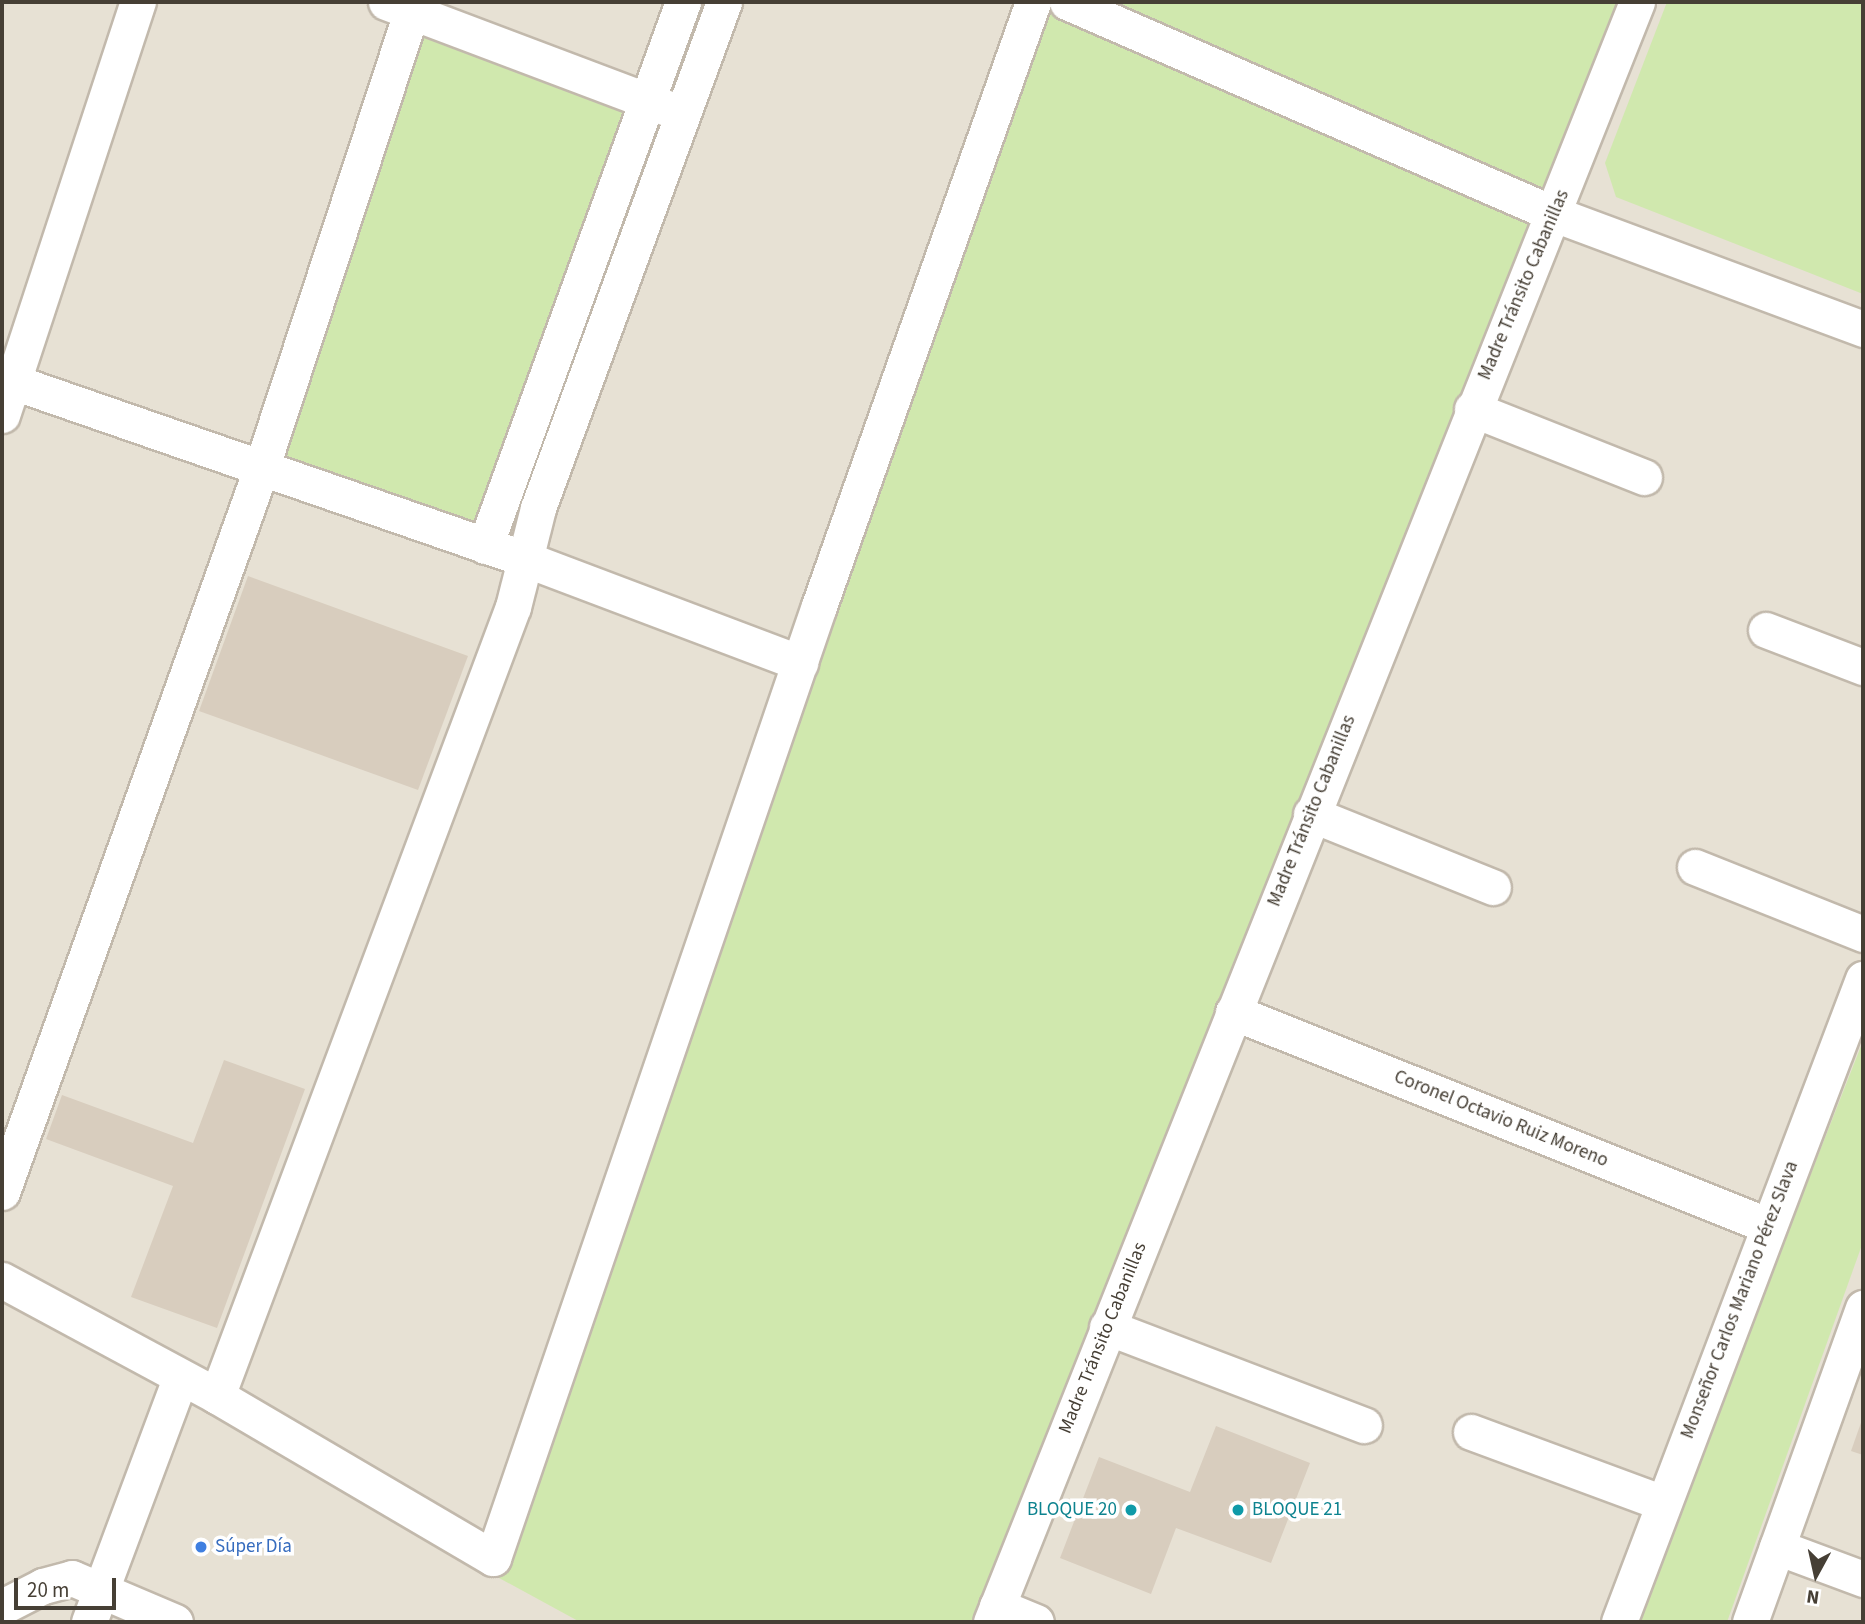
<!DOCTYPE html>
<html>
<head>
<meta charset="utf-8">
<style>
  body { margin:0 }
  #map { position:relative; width:1865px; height:1624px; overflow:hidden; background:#f3efe6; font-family:"Source Sans 3",sans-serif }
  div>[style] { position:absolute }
  .residential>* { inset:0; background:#e7e1d4 }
  .green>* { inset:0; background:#d0e8ae }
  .building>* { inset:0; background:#d8cdbe }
  .roads { filter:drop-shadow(2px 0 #c2b9ac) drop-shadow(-2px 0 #c2b9ac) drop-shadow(0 2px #c2b9ac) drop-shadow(0 -2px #c2b9ac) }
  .minor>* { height:35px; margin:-17.5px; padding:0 17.5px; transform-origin:17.5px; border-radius:17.5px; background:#fff }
  .dots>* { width:19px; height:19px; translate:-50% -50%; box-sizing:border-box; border:4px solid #fff; border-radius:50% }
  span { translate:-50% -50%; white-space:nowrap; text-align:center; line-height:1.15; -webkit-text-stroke:7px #fff; paint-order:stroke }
  .street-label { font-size:19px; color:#463f35 }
  .culture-label { font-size:19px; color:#0d838f }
  .right { translate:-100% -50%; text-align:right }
  .left { translate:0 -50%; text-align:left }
  .shop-label { font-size:19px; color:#366cbe }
  .frame { position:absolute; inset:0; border:4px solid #463f35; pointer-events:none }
  .north { position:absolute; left:1781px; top:1540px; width:70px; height:70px; -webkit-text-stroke:5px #fff; paint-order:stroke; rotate:188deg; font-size:19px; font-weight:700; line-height:28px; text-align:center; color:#463f35 }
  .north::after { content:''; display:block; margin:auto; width:24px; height:32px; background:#463f35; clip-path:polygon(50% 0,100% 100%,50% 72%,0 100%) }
  .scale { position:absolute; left:14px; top:1578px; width:102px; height:32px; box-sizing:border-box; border:4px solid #463f35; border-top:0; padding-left:9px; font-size:21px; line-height:24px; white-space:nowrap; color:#463f35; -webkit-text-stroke:5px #fff; paint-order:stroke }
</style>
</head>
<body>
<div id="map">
  <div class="residential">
    <i style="clip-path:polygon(2px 2px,1863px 2px,1863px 1622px,2px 1622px)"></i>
  </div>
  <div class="green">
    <i style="clip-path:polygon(1038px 2px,1628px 2px,981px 1622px,580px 1622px,490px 1573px)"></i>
    <i style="clip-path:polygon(1667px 2px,1863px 2px,1863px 294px,1616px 197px,1605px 163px)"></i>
    <i style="clip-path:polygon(412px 12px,645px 101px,484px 544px,248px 464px)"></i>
    <i style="clip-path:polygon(1863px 1041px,1863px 1242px,1727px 1622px,1635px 1622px)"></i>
  </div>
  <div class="building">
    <i style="clip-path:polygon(248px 576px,468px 656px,418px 790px,199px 711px)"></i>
    <i style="clip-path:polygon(224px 1060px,305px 1089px,217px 1328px,131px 1297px,173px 1186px,46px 1139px,62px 1095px,193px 1143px)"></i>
    <i style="clip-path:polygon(1863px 1417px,1863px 1455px,1851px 1451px)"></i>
    <i style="clip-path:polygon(1216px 1426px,1310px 1463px,1271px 1563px,1176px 1528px,1151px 1594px,1060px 1558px,1099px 1457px,1190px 1492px)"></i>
  </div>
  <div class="roads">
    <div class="minor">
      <i style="left:386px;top:2px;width:300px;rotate:20.7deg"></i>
      <i style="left:1067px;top:2px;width:531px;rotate:23.52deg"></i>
      <i style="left:1554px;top:214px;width:330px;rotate:20.4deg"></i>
      <i style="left:2px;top:378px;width:557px;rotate:19.09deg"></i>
      <i style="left:528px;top:560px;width:291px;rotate:20.7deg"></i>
      <i style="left:1472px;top:409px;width:185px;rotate:21.6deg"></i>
      <i style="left:2px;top:415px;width:435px;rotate:-71.8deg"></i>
      <i style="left:485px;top:546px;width:579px;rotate:-70deg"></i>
      <i style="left:1766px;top:630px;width:104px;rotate:20.9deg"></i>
      <i style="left:1311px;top:814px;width:196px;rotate:21.9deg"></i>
      <i style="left:1695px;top:867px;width:181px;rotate:21.7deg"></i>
      <i style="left:1233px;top:1012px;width:577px;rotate:21.76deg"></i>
      <i style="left:2px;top:1192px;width:768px;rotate:-70.29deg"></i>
      <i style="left:261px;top:469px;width:482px;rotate:-71.8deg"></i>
      <i style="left:2px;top:1280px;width:244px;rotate:28.3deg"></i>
      <i style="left:217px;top:1396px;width:320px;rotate:30.4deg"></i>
      <i style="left:493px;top:1558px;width:1006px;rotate:-71.1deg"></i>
      <i style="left:819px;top:606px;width:641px;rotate:-70.49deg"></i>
      <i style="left:1107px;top:1327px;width:275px;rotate:20.9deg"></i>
      <i style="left:217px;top:1396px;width:843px;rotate:-69.44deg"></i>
      <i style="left:513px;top:607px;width:102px;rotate:-75.8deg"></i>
      <i style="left:538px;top:508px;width:539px;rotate:-69.82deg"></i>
      <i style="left:1471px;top:1432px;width:205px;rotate:20.3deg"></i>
      <i style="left:1777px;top:1547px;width:92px;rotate:20.4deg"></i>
      <i style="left:997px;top:1606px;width:42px;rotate:22.3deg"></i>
      <i style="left:2px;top:1607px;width:46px;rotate:-27.1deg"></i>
      <i style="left:43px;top:1586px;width:30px;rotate:-15deg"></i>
      <i style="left:72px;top:1578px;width:112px;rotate:23.1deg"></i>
      <i style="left:89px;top:1622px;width:259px;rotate:-69.5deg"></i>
      <i style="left:991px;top:1622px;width:1744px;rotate:-68.26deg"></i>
      <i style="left:1619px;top:1622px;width:688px;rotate:-69.22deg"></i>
      <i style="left:1750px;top:1622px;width:334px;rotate:-70.2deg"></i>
    </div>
  </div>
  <div class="dots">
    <i style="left:1131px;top:1510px;background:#0f9aa8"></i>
    <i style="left:1238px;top:1510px;background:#0f9aa8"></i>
    <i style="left:201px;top:1547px;background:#3f7fe0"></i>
  </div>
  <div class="street-label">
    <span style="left:1524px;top:285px;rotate:-67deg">Madre Tránsito Cabanillas</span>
    <span style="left:1312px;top:811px;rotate:-68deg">Madre Tránsito Cabanillas</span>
    <span style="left:1501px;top:1119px;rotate:22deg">Coronel Octavio Ruiz Moreno</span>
    <span style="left:1740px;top:1300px;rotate:-69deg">Monseñor Carlos Mariano Pérez Slava</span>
    <span style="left:1103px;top:1338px;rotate:-68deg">Madre Tránsito Cabanillas</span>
  </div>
  <div class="culture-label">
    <span class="right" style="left:1117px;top:1510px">BLOQUE 20</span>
    <span class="left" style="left:1252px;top:1510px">BLOQUE 21</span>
  </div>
  <div class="shop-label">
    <span class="left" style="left:215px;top:1547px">Súper Día</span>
  </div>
  <div class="frame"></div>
  <div class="north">N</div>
  <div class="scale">20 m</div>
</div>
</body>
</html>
